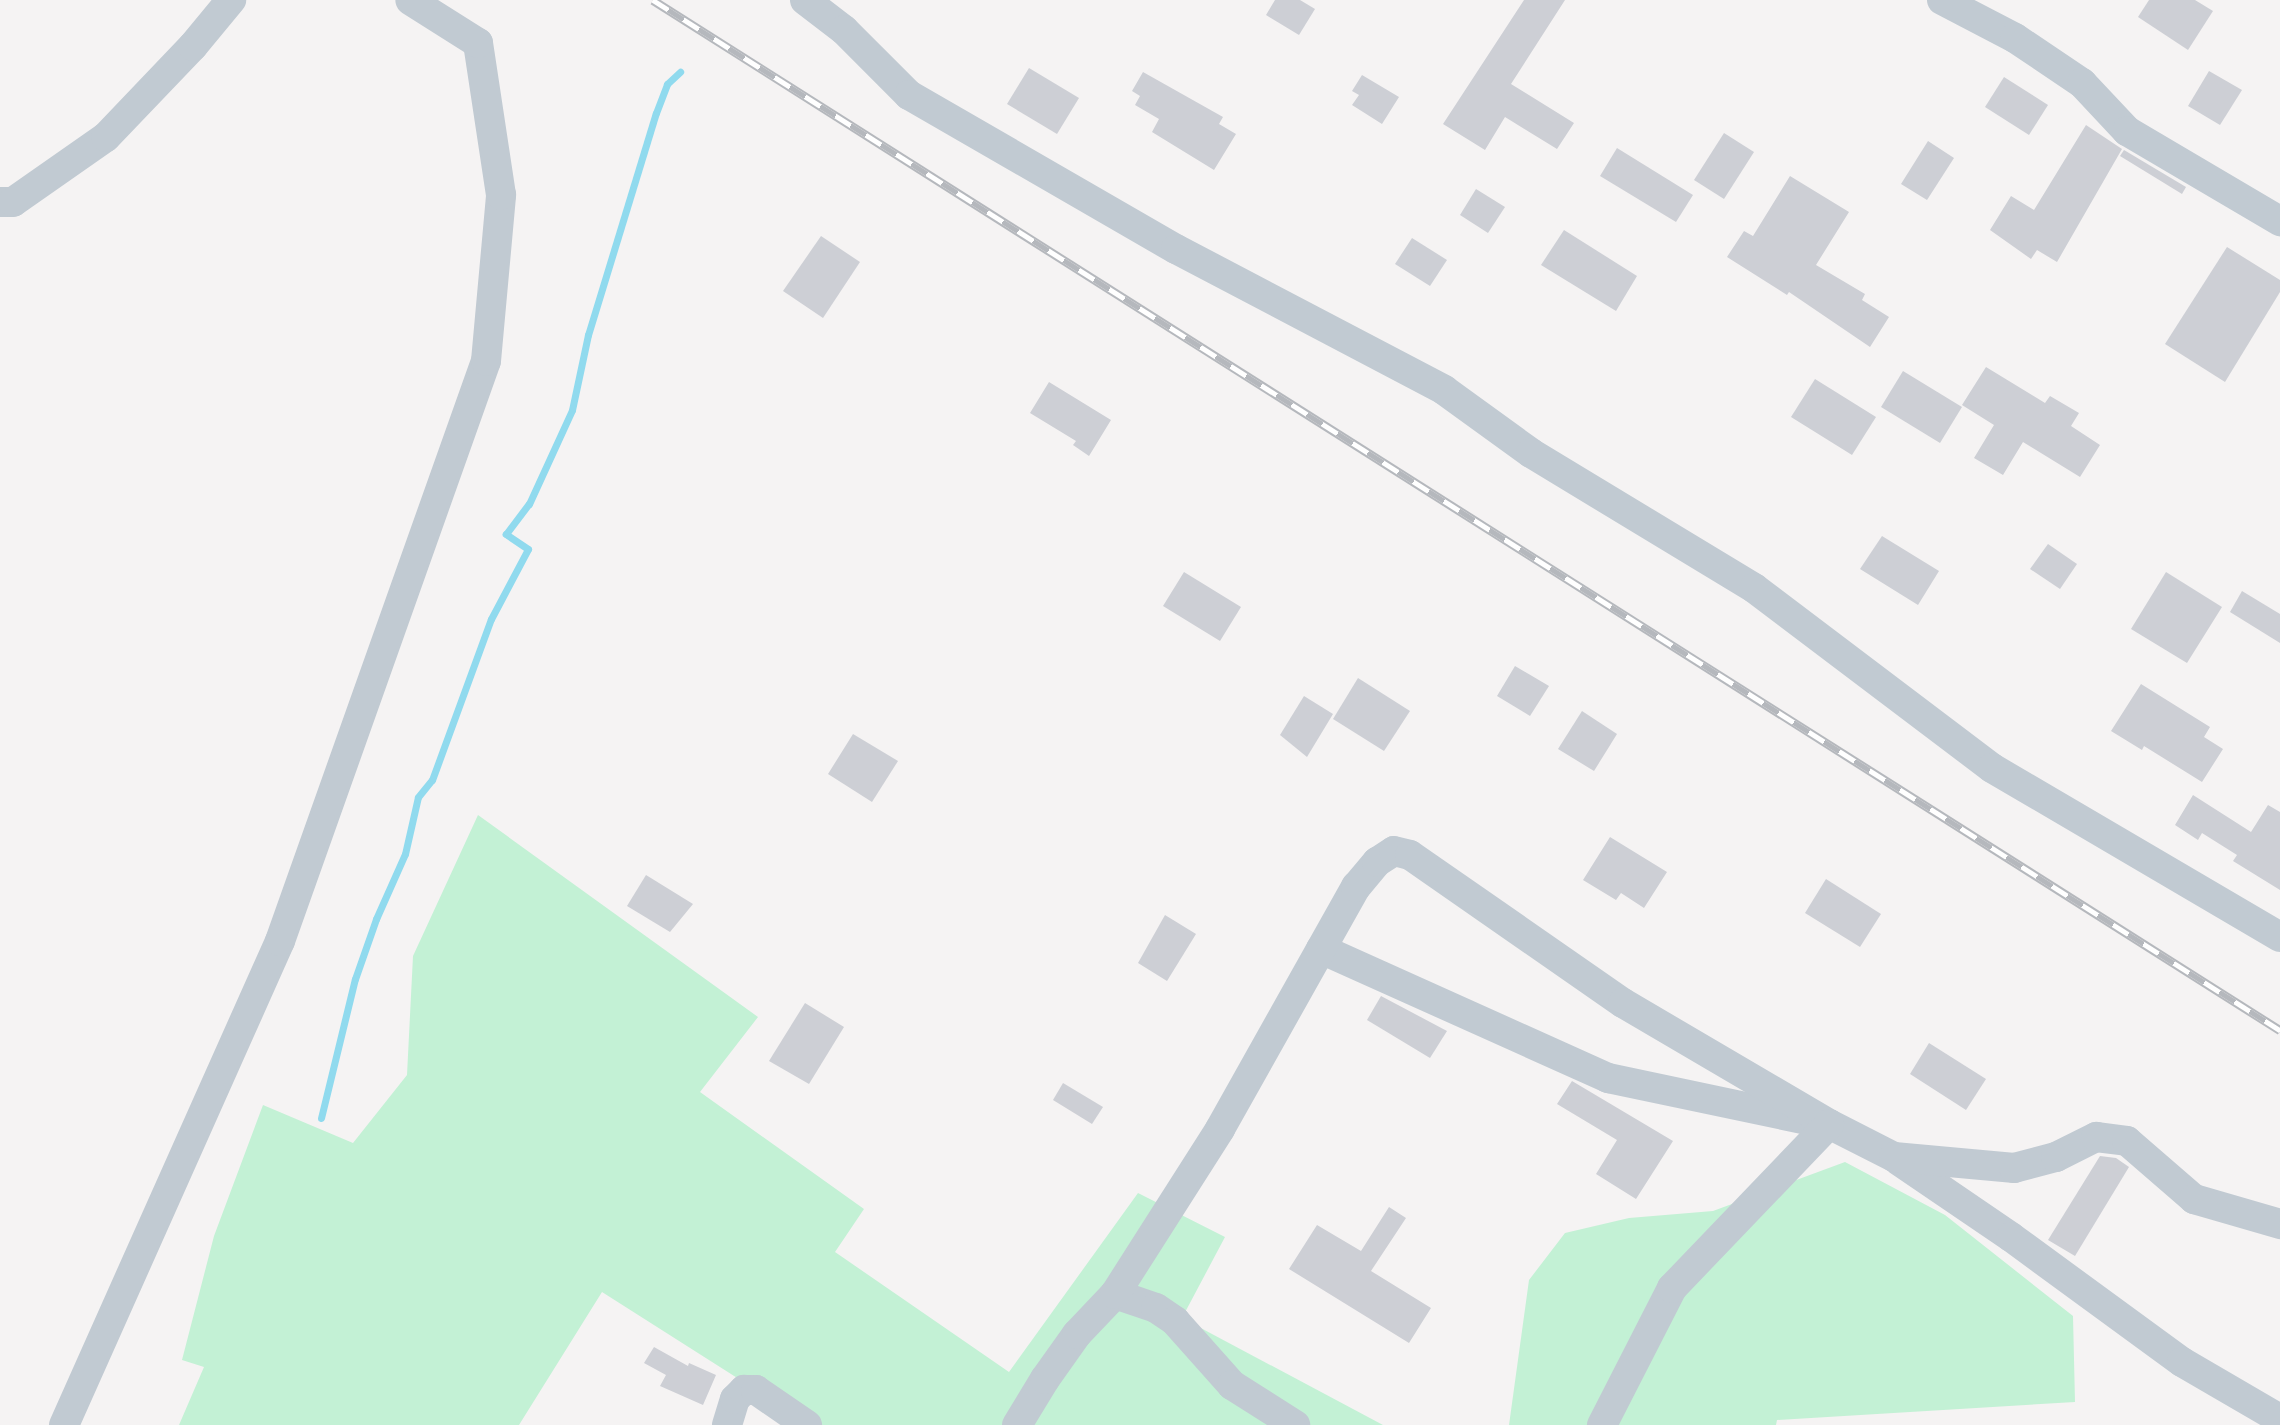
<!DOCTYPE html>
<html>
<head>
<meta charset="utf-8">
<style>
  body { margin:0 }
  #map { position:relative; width:2280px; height:1425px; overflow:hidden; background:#f5f3f3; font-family:"Sofia Sans Condensed",sans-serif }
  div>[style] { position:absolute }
  .green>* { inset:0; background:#c3f1d5 }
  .stream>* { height:7px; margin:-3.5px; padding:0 3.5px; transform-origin:3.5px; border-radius:3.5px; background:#90daee }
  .building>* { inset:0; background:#cdcfd5 }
  .minor>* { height:30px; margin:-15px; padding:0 15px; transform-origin:15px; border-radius:15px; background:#c1cad2 }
  .rail>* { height:9px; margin-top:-4.5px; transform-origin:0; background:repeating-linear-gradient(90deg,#fff 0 18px,#b5b8bd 0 36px); box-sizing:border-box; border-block:2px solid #b5b8bd }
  span { translate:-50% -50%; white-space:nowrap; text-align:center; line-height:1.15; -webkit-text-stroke:6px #fff; paint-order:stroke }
</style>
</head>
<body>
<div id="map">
  <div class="green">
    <i style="clip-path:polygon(478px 815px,758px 1017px,700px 1092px,864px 1209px,835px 1252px,1009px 1372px,1138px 1193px,1225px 1237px,1182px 1318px,1383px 1425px,811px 1425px,602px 1292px,519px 1425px,179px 1425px,204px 1367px,182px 1360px,214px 1236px,263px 1105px,353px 1143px,407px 1075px,413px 956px)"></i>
    <i style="clip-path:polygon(1845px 1162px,1945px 1215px,2073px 1316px,2075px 1402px,1777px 1420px,1776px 1425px,1509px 1425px,1529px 1280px,1565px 1233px,1629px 1218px,1713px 1211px)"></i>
  </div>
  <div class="stream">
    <i style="left:321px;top:1118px;width:143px;rotate:-76.3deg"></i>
    <i style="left:355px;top:979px;width:64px;rotate:-70.7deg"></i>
    <i style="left:376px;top:919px;width:71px;rotate:-66deg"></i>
    <i style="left:405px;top:854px;width:58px;rotate:-77.2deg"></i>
    <i style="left:418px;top:797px;width:22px;rotate:-51deg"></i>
    <i style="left:432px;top:780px;width:171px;rotate:-69.9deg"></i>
    <i style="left:491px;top:619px;width:79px;rotate:-62.1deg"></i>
    <i style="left:528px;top:549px;width:27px;rotate:-146deg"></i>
    <i style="left:506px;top:534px;width:38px;rotate:-53deg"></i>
    <i style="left:529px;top:504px;width:103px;rotate:-65.4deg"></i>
    <i style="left:572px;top:410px;width:77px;rotate:-78deg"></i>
    <i style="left:588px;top:335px;width:232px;rotate:-73deg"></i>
    <i style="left:656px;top:113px;width:31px;rotate:-69deg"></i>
    <i style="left:667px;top:84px;width:18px;rotate:-43deg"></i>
  </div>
  <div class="building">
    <i style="clip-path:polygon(1275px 0,1300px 0,1315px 9px,1299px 35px,1266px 15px)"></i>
    <i style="clip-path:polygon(1524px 0,1565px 0,1511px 84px,1574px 123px,1557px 149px,1505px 117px,1485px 150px,1443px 124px)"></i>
    <i style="clip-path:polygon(2149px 0,2195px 0,2213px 11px,2188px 50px,2138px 17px)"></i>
    <i style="clip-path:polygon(1029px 68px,1079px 98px,1057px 134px,1007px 104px)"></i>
    <i style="clip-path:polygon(2209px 71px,2242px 90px,2220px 125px,2188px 106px)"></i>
    <i style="clip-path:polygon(1143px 72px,1223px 117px,1219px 124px,1236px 134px,1214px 170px,1152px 132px,1159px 119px,1135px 105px,1140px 96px,1132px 91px)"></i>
    <i style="clip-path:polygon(1362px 75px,1399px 97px,1382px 124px,1352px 105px,1359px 95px,1352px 91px)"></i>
    <i style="clip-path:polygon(2004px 77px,2048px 105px,2029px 135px,1985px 107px)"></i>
    <i style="clip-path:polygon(2086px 125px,2122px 149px,2057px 262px,2037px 250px,2031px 259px,1990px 230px,2011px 196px,2034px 210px)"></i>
    <i style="clip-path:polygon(1724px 133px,1754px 152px,1724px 199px,1694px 180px)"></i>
    <i style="clip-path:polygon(1928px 141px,1954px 158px,1927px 200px,1901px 184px)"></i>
    <i style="clip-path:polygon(1617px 148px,1693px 195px,1676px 222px,1600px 176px)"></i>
    <i style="clip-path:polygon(2124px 150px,2186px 187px,2182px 194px,2120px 156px)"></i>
    <i style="clip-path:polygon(1790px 176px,1849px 212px,1816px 265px,1865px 294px,1862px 300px,1889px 317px,1870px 347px,1789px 292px,1787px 295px,1727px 257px,1744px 231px,1753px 236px)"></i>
    <i style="clip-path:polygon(1476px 189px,1505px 207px,1488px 233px,1460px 215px)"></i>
    <i style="clip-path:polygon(1564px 230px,1637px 276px,1616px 311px,1541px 265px)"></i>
    <i style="clip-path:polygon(821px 236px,860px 262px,823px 318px,783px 291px)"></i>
    <i style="clip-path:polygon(1412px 238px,1447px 260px,1430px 286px,1395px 264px)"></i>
    <i style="clip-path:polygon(2227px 247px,2280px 280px,2280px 292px,2225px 382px,2165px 344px)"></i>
    <i style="clip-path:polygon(1986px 367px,2045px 403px,2050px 396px,2079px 413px,2071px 426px,2100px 445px,2080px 477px,2023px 442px,2003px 475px,1974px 458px,1994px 425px,1962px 405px)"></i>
    <i style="clip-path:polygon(1903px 371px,1962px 407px,1940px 443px,1881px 407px)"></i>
    <i style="clip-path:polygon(1815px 379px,1876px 417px,1852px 455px,1791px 417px)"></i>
    <i style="clip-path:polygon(1049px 382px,1111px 420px,1089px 456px,1073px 445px,1076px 441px,1030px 413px)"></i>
    <i style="clip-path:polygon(1882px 536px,1939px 571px,1918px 605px,1860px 569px)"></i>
    <i style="clip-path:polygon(2048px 544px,2077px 564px,2060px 589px,2030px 569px)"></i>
    <i style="clip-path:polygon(1184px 572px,1241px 607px,1220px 641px,1163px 606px)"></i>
    <i style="clip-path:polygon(2166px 572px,2222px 607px,2187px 663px,2131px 629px)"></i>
    <i style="clip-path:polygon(2242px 591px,2280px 614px,2280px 643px,2230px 612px)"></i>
    <i style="clip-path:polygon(1515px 666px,1549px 686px,1530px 716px,1497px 696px)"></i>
    <i style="clip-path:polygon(1358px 678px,1410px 711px,1384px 751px,1333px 719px)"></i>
    <i style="clip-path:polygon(2141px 684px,2210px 727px,2204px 737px,2223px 749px,2202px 782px,2144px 746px,2142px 750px,2111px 731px)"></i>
    <i style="clip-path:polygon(1304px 696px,1333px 714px,1307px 757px,1280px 735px)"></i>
    <i style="clip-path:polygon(1582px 711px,1617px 734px,1594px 771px,1558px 749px)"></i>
    <i style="clip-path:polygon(853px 734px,898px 761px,872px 802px,828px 774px)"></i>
    <i style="clip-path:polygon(2193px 795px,2251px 832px,2268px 805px,2280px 812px,2280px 890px,2233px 861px,2237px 855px,2202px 833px,2198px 840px,2175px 825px)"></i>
    <i style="clip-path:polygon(1610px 837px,1667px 872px,1644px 908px,1621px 893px,1616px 900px,1583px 880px)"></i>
    <i style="clip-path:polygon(646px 875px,693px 904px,670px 932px,627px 906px)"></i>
    <i style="clip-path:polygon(1826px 879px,1881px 914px,1860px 947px,1805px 913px)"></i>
    <i style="clip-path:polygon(1165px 915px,1196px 934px,1167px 981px,1138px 963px)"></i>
    <i style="clip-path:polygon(1381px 996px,1447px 1031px,1430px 1058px,1367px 1020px)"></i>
    <i style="clip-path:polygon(805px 1003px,844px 1027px,809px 1084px,769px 1061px)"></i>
    <i style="clip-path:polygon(1929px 1043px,1986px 1079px,1966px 1110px,1910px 1074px)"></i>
    <i style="clip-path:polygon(1572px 1081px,1673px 1141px,1636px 1199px,1596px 1174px,1617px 1140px,1557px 1104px)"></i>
    <i style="clip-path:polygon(1063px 1083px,1103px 1107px,1092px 1124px,1053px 1100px)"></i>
    <i style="clip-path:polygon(2100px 1156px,2116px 1158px,2129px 1167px,2075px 1256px,2048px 1240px)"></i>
    <i style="clip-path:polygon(1389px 1207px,1406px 1218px,1371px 1271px,1431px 1308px,1409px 1343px,1289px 1269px,1317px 1225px,1361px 1251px)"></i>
    <i style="clip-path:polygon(654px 1347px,688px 1366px,689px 1363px,716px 1375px,703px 1405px,660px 1386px,666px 1375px,644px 1363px)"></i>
  </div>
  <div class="minor">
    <i style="left:805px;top:0;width:49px;rotate:37.6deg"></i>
    <i style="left:844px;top:30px;width:92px;rotate:45deg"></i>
    <i style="left:909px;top:95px;width:308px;rotate:30deg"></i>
    <i style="left:1176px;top:249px;width:303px;rotate:27.7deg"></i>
    <i style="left:1444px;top:390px;width:107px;rotate:35.9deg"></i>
    <i style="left:1531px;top:453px;width:261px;rotate:31.2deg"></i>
    <i style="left:1754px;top:588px;width:298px;rotate:37.1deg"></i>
    <i style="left:1992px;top:768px;width:334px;rotate:30.4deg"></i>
    <i style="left:1942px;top:0;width:82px;rotate:27.5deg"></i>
    <i style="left:2015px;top:38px;width:81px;rotate:33.9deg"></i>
    <i style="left:2082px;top:83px;width:66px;rotate:46.8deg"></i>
    <i style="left:2127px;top:131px;width:178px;rotate:30.5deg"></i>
    <i style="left:0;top:202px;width:13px"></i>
    <i style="left:13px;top:202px;width:113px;rotate:-35deg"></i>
    <i style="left:106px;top:137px;width:126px;rotate:-46.3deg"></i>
    <i style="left:193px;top:46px;width:60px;rotate:-50.4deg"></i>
    <i style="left:1321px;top:949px;width:315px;rotate:24.2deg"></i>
    <i style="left:1608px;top:1078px;width:199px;rotate:11.9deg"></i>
    <i style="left:1898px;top:1160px;width:137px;rotate:34.3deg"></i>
    <i style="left:2011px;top:1237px;width:212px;rotate:36.2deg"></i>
    <i style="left:2182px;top:1362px;width:113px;rotate:30.2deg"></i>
    <i style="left:1115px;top:1294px;width:43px;rotate:18.9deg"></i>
    <i style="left:1156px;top:1308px;width:23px;rotate:34deg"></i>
    <i style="left:1175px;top:1321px;width:86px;rotate:48.3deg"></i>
    <i style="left:1232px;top:1385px;width:75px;rotate:32.4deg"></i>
    <i style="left:64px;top:1425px;width:530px;rotate:-65.95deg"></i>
    <i style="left:280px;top:941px;width:615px;rotate:-70.45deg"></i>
    <i style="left:486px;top:361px;width:167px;rotate:-84.8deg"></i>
    <i style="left:501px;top:195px;width:154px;rotate:-98.6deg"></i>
    <i style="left:478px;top:43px;width:80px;rotate:-147.7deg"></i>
    <i style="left:727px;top:1425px;width:27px;rotate:-73deg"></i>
    <i style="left:735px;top:1399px;width:13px;rotate:-45deg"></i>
    <i style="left:744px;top:1390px;width:12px"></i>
    <i style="left:756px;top:1390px;width:62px;rotate:34.5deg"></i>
    <i style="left:1017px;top:1425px;width:54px;rotate:-58.7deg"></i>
    <i style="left:1045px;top:1379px;width:55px;rotate:-54.6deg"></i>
    <i style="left:1077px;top:1334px;width:55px;rotate:-46.5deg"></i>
    <i style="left:1115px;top:1294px;width:196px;rotate:-57.5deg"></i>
    <i style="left:1220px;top:1129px;width:278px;rotate:-60.7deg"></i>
    <i style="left:1356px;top:887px;width:33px;rotate:-50deg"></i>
    <i style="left:1377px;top:862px;width:20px;rotate:-33deg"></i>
    <i style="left:1394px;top:851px;width:16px;rotate:14deg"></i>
    <i style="left:1410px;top:855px;width:259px;rotate:34.8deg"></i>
    <i style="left:1623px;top:1003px;width:239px;rotate:30.4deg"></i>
    <i style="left:1829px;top:1124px;width:73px;rotate:26.9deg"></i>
    <i style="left:1894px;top:1157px;width:121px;rotate:5.2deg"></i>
    <i style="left:2014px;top:1168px;width:43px;rotate:-14.7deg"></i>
    <i style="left:2056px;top:1157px;width:45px;rotate:-26.6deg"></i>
    <i style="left:2096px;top:1137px;width:31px;rotate:7deg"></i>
    <i style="left:2127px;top:1141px;width:89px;rotate:40.9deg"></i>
    <i style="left:2194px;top:1199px;width:90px;rotate:16.2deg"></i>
    <i style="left:1602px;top:1425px;width:154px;rotate:-62.9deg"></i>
    <i style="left:1672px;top:1288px;width:227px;rotate:-46.2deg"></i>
  </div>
  <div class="rail">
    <i style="left:653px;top:0;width:1926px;rotate:32.34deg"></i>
  </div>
</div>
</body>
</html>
